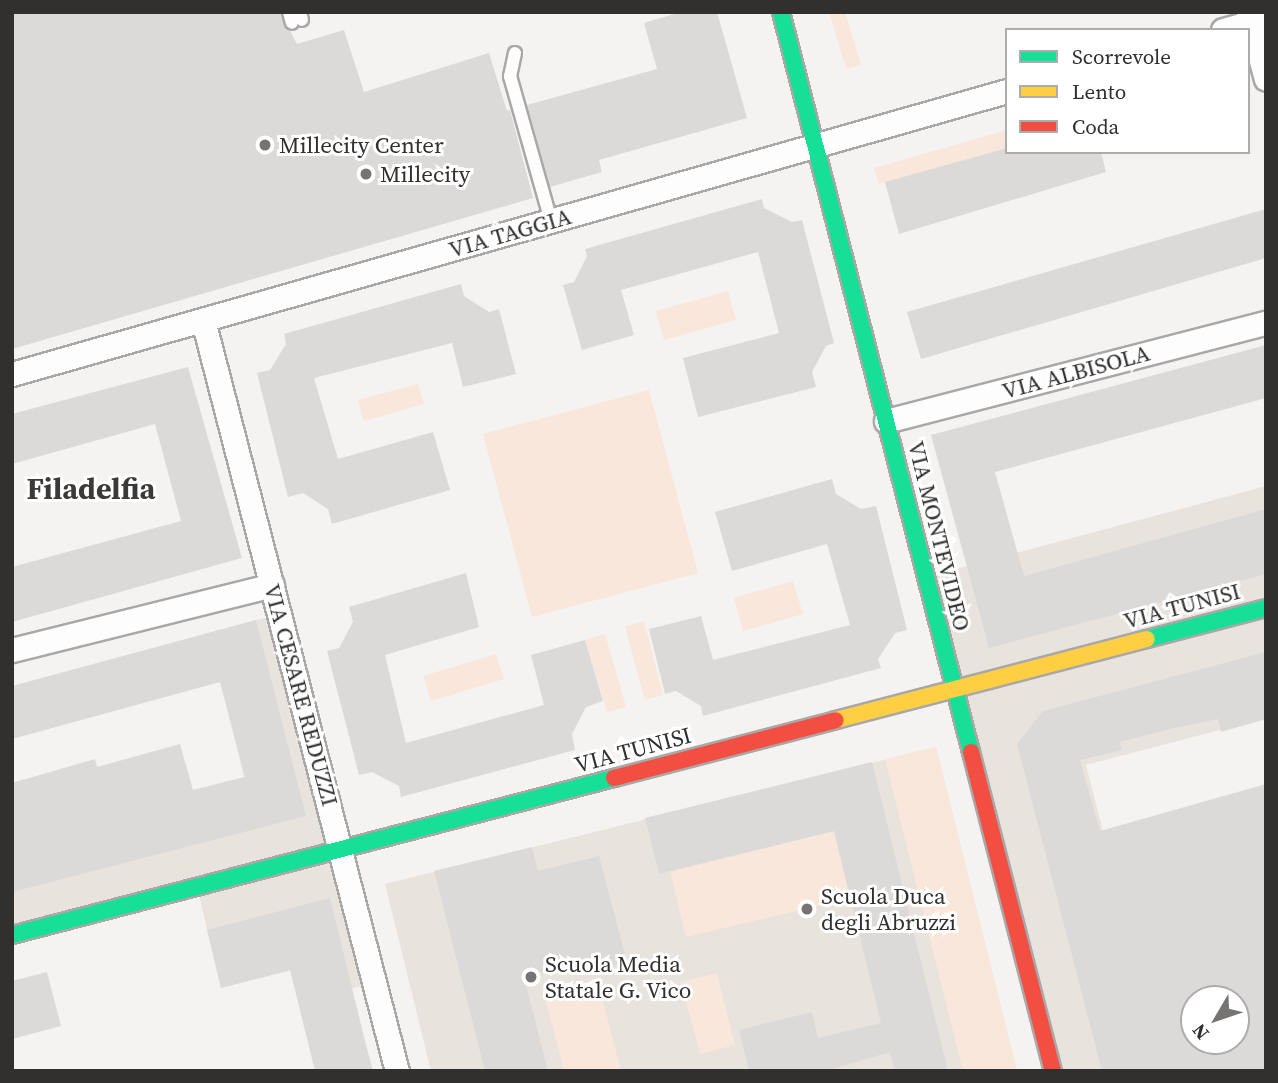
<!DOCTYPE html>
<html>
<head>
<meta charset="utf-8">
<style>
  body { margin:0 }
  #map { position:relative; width:1278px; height:1083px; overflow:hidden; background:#f5f3f1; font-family:"Source Serif 4",serif }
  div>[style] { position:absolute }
  .built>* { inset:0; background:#e9e3de }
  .green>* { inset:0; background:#f9e7db }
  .building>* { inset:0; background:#dbdad8 }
  .roads { filter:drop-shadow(2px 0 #aaa8a7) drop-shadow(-2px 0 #aaa8a7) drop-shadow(0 2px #aaa8a7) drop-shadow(0 -2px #aaa8a7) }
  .lane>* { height:12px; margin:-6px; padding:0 6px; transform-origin:6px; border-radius:6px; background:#fefdfd }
  .street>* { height:23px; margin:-11.5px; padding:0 11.5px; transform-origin:11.5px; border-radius:11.5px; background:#fefdfd }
  .fast>* { height:16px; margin:-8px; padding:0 8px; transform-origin:8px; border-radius:8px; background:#16e098 }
  .slow>* { height:16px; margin:-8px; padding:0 8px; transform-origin:8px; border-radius:8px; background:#ffcf43 }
  .jam>* { height:16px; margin:-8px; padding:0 8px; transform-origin:8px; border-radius:8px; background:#f24e42 }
  .dots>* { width:19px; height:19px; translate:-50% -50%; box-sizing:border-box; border:4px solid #fff; border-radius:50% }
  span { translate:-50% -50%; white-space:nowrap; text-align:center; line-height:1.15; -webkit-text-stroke:6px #fff; paint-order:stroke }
  .poi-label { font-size:23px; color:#31302f }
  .left { translate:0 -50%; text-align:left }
  .street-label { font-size:23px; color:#31302f }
  .district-label { font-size:30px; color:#3c3a38; font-weight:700 }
  .frame { position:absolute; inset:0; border:14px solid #31302f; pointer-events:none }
  .legend { position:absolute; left:1005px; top:28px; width:245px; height:126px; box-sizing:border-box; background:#fff; border:2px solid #adacac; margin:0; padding:9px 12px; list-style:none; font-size:21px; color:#31302f }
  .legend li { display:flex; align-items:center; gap:14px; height:35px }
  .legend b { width:35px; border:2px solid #adacac }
  .north { position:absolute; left:1180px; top:985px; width:70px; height:70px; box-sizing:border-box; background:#fff; border:2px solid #adacac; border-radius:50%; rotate:231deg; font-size:19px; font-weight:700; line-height:28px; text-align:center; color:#31302f }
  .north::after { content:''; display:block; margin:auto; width:24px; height:32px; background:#767473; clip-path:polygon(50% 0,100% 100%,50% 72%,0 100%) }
</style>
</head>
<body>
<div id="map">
  <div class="built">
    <i style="clip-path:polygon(1266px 486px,1266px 718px,1086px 765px,1165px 1071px,1053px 1071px,927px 577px)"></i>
    <i style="clip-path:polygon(280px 614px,374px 983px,320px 996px,296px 969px,221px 988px,197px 887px,12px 935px,12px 839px,244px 777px,208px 633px)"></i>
    <i style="clip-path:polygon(936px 747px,1017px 1071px,431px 1071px,385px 884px)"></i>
  </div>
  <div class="green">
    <i style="clip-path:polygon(829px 12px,845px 12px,861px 65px,846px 69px)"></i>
    <i style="clip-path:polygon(1007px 130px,1007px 148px,879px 184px,874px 168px)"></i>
    <i style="clip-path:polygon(728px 291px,736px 320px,664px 340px,656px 311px)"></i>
    <i style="clip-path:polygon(418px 384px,424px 404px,364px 421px,358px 400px)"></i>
    <i style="clip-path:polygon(649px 390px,698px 573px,532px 617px,483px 434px)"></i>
    <i style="clip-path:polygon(793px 581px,803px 614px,743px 631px,734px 598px)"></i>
    <i style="clip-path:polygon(644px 621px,663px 695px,645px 700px,625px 627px)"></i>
    <i style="clip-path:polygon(605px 634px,626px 707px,607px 712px,585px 640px)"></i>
    <i style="clip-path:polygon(496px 654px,504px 679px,431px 701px,423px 676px)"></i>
    <i style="clip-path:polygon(936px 747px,949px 800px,1017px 1071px,963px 1071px,885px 759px)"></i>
    <i style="clip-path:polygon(834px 831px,850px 898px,686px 937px,670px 871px)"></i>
    <i style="clip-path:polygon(717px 973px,735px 1045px,700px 1054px,681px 982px)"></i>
    <i style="clip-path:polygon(597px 979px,621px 1071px,564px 1071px,544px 993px)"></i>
  </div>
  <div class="building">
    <i style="clip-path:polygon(12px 12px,280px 12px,297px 44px,344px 30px,364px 92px,489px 53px,507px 111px,510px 110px,533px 198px,12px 349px)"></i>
    <i style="clip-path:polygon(681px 12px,717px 12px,747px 118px,599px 160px,602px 172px,550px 187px,527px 105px,657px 69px,644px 23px)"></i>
    <i style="clip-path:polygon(1007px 148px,1007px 152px,1101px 152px,1106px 172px,899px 234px,885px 182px)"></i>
    <i style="clip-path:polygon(762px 199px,764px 208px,792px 222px,802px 220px,834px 343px,826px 346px,812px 372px,816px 387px,698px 417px,683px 358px,779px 333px,758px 252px,621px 290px,634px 335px,582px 350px,563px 285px,574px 282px,587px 256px,585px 249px)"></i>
    <i style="clip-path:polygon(1266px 209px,1266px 258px,921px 359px,907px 312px)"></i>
    <i style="clip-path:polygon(461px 284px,464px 296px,489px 312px,499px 309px,516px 374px,463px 387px,452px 343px,314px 378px,338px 459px,433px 432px,450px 490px,332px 524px,328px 509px,303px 493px,288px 497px,257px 373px,270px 370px,286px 344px,284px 334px)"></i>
    <i style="clip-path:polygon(1266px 345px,1266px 398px,995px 472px,1024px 576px,1266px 509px,1266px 574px,989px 648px,931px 435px)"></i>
    <i style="clip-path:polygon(188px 367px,242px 558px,12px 622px,12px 567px,181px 521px,155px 424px,12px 464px,12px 414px)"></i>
    <i style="clip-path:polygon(832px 479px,836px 494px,861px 509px,876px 506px,907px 630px,895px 633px,878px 659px,881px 668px,703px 716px,701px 706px,676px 691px,665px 694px,649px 629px,701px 616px,713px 660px,850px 625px,827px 544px,732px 571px,715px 512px)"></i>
    <i style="clip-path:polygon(466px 573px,479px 627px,385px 655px,406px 743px,544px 705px,531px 655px,585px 640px,603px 701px,586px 707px,572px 734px,575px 750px,401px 797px,399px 786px,372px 772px,359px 775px,327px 651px,339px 648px,353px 622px,349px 607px)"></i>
    <i style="clip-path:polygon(256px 620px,306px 816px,12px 892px,12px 783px,95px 759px,97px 767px,180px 744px,193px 790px,245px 777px,220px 682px,12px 739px,12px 686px)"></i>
    <i style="clip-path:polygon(evenodd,1266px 652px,1266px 719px,1221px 732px,1218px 719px,1174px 728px,1120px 742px,1122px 750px,1080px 760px,1100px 831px,1266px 784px,1266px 1071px,1102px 1071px,1017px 744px,1043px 711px,1266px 652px,1194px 999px,1236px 999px,1236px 1041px,1194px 1041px,1194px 999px)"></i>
    <i style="clip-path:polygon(872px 762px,948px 1071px,895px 1071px,890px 1052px,826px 1071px,749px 1071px,739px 1030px,812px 1012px,818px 1038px,881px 1023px,834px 831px,659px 874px,645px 818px)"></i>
    <i style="clip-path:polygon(532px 847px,538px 871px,599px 856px,627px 962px,573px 976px,571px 965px,524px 977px,548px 1071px,485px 1071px,434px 871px)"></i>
    <i style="clip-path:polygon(330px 898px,365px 1041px,373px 1071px,315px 1071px,290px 970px,221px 988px,207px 930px)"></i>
    <i style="clip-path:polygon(47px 972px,61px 1026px,12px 1039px,12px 981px)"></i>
  </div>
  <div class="roads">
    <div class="lane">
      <i style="left:289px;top:12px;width:11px;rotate:75deg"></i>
      <i style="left:300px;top:12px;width:8px;rotate:76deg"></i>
      <i style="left:515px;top:53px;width:24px;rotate:102deg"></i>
      <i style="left:510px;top:76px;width:151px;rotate:74.2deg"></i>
    </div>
    <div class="street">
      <i style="left:1248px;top:12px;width:69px;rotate:75deg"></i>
      <i style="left:1223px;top:30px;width:45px;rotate:-15.6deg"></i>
      <i style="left:203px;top:320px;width:776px;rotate:75.52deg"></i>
      <i style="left:12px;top:374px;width:1034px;rotate:-15.88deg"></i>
      <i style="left:886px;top:421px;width:392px;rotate:-14.5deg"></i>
      <i style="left:12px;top:650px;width:268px;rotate:-14deg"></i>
    </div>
    <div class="fast">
      <i style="left:781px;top:12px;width:764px;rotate:75.6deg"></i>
      <i style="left:1147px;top:639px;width:123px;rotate:-14.6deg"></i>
      <i style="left:12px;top:935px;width:622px;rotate:-14.62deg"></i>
    </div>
    <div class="slow">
      <i style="left:836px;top:720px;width:321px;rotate:-14.6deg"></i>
    </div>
    <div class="jam">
      <i style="left:971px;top:752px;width:329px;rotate:75.6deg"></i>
      <i style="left:614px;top:778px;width:229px;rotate:-14.6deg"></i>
    </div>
  </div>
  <div class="dots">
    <i style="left:265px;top:145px;background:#767473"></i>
    <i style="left:366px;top:174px;background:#767473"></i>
    <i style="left:807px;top:909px;background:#767473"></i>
    <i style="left:531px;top:977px;background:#767473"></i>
  </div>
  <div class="poi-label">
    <span class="left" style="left:279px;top:145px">Millecity Center</span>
    <span class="left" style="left:380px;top:174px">Millecity</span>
    <span class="left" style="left:821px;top:909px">Scuola Duca<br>degli Abruzzi</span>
    <span class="left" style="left:545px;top:977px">Scuola Media<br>Statale G. Vico</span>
  </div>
  <div class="street-label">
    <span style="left:510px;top:233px;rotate:-16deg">VIA TAGGIA</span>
    <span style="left:1076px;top:372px;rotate:-15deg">VIA ALBISOLA</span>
    <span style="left:939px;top:536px;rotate:76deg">VIA MONTEVIDEO</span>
    <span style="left:1182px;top:606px;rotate:-15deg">VIA TUNISI</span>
    <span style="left:301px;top:695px;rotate:75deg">VIA CESARE REDUZZI</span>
    <span style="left:633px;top:750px;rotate:-15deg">VIA TUNISI</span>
  </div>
  <div class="district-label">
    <span style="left:91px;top:489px">Filadelfia</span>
  </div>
  <div class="frame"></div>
  <ul class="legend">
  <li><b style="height:9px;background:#16e098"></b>Scorrevole</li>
  <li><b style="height:9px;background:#ffcf43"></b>Lento</li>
  <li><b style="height:9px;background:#f24e42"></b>Coda</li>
  </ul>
  <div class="north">N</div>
</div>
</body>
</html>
